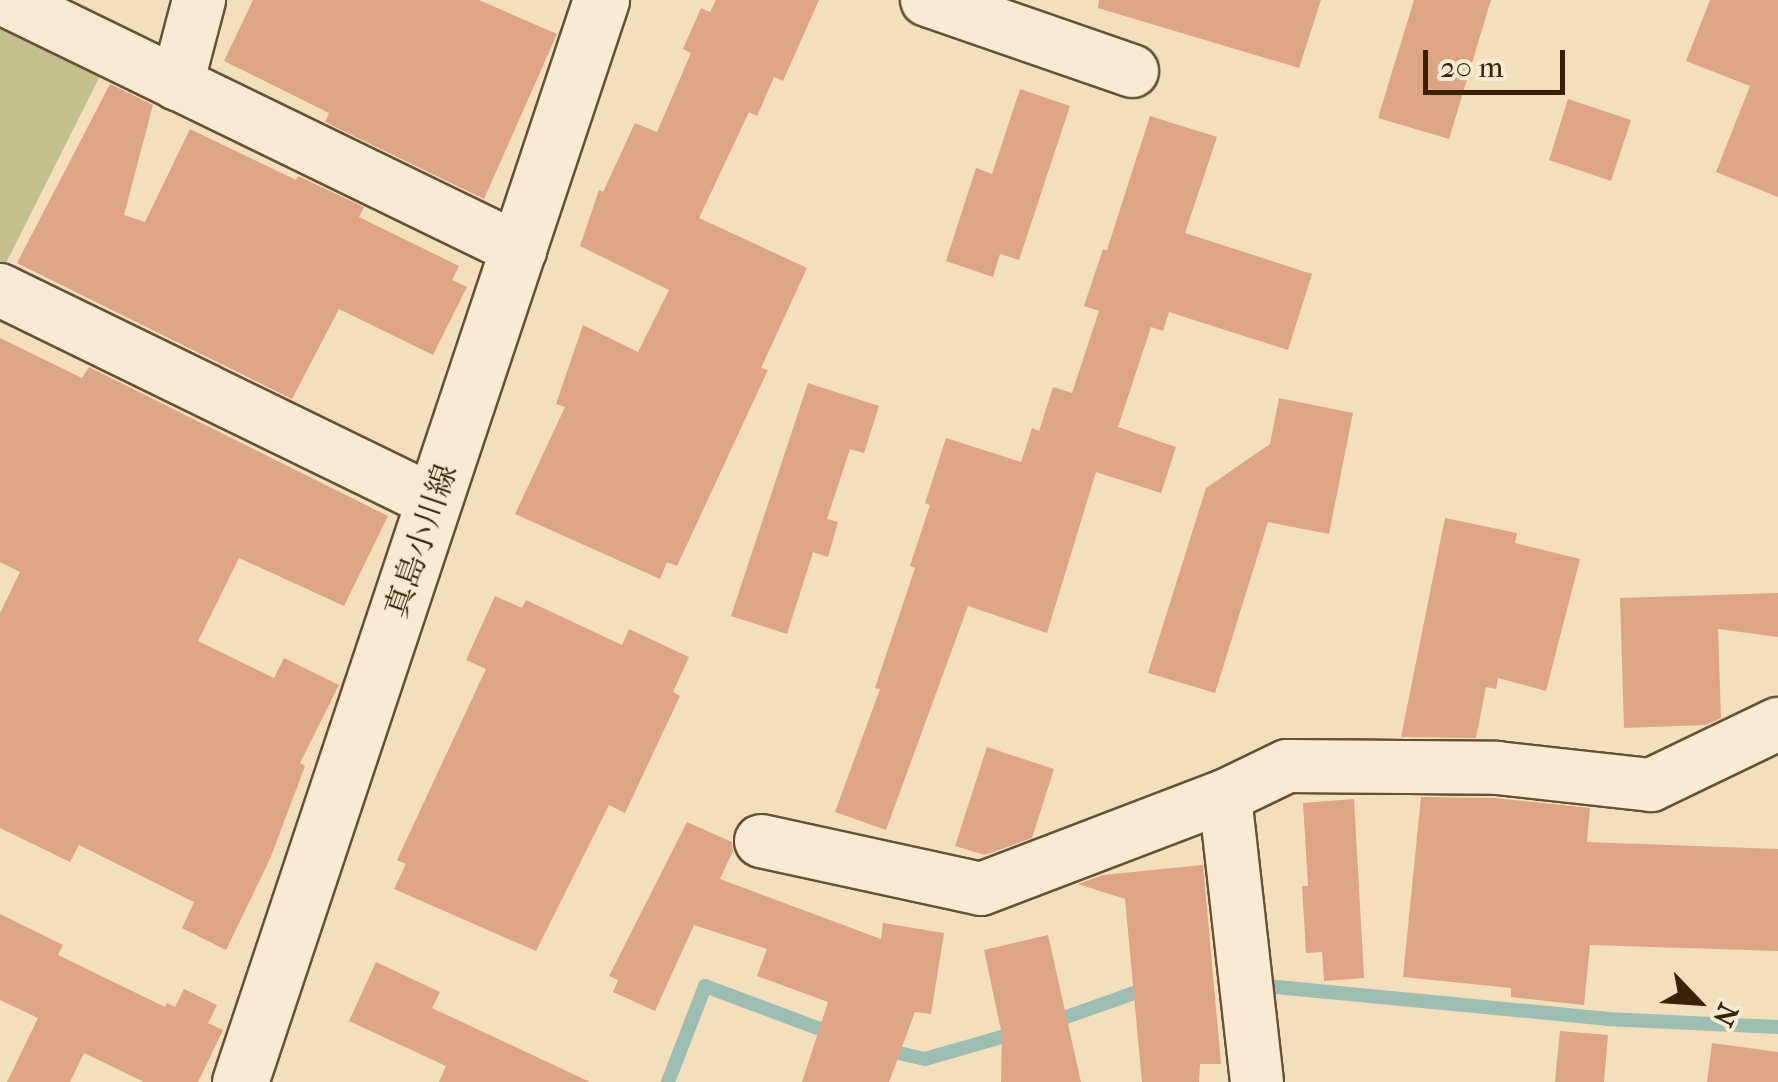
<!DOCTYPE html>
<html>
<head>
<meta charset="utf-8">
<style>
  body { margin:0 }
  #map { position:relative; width:1778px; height:1082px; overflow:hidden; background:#f4dfbc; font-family:"IM FELL French Canon","Noto Serif JP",serif }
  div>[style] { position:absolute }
  .green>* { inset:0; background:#c2c08c }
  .stream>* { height:14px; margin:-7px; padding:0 7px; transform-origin:7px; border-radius:7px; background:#9cbdb1 }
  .building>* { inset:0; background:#dea487 }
  .roads { filter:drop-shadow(2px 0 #675135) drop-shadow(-2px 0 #675135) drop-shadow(0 2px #675135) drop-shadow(0 -2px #675135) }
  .street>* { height:52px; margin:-26px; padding:0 26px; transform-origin:26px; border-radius:26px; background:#f8ead3 }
  .secondary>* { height:55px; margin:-27.5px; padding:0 27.5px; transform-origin:27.5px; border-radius:27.5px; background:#f8ead3 }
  span { translate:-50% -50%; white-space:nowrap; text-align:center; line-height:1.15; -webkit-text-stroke:8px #f8ead3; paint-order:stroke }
  .street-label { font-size:32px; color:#382208 }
  .north { position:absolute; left:1648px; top:952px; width:100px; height:100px; -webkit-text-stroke:8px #f8ead3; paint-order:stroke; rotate:115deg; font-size:28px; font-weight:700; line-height:40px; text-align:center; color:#382208 }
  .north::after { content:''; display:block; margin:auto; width:35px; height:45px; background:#382208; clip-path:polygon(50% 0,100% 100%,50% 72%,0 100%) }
  .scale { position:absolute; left:1423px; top:50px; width:142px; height:45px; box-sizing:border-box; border:5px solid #382208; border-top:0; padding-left:12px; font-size:30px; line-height:35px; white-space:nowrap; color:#382208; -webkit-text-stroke:8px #f8ead3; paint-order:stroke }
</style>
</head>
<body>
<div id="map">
  <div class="green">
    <i style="clip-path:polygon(0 18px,103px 70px,2px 271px,0 270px)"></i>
  </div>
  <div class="stream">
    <i style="left:1256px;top:985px;width:352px;rotate:5.5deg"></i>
    <i style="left:1606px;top:1019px;width:172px;rotate:2.7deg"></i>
    <i style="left:1049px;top:1023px;width:108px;rotate:-19.4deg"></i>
    <i style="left:885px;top:1050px;width:41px;rotate:12.7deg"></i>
    <i style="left:925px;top:1059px;width:98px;rotate:-16deg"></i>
    <i style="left:668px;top:1082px;width:103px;rotate:-68.9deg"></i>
    <i style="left:705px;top:986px;width:140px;rotate:20.5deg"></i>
  </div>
  <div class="building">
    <i style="clip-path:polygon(253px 0,479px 0,557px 34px,484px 199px,325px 122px,329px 113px,224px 61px)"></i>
    <i style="clip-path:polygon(716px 0,819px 0,783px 81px,774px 77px,757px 116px,749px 112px,699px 218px,807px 268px,761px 368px,768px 370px,677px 566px,667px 562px,660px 579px,515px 514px,565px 407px,556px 404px,583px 325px,638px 352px,669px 290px,580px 246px,599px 190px,603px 192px,635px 123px,657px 132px,691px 53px,683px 49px,701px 8px,710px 12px)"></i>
    <i style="clip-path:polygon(1099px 0,1321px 0,1299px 68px,1098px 8px)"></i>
    <i style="clip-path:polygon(1414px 0,1491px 0,1449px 139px,1378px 118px)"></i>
    <i style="clip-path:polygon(1710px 0,1778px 0,1778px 197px,1716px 172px,1750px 86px,1686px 61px)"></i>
    <i style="clip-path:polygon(110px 84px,153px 105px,124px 215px,145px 222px,190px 129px,296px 180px,298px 176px,364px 207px,359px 217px,459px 266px,452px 280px,467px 287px,433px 355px,339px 309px,292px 399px,17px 263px)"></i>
    <i style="clip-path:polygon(1020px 89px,1070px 106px,1019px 260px,1000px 254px,993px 277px,946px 261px,976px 168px,992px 174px)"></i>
    <i style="clip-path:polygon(1568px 99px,1631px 120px,1611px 181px,1549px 160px)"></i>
    <i style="clip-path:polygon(1150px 116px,1217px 137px,1185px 233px,1312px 274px,1288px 350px,1169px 312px,1163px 331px,1151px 327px,1118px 427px,1176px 447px,1161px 493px,1096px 472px,1047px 633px,968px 606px,886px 830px,835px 812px,880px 689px,875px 688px,915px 568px,910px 566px,930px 505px,925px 503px,946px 438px,1021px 462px,1032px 428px,1039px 431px,1053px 387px,1072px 393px,1099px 311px,1084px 306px,1103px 249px,1107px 250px)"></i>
    <i style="clip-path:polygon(0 338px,82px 378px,89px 367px,388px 516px,344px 606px,239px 558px,198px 641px,274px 678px,284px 658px,339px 685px,300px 763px,305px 766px,270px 859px,226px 950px,182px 928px,194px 902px,79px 845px,70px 862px,0 828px,0 613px,20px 572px,0 562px)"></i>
    <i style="clip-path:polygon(808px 383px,879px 406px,864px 453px,850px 449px,827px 519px,838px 522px,828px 557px,813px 552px,787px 634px,731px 616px)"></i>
    <i style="clip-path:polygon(1279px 398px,1353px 413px,1329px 534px,1268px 522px,1215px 693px,1148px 673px,1206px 488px,1270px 444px)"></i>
    <i style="clip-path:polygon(1445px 518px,1517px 533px,1515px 543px,1580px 559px,1546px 691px,1498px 678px,1496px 689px,1486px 687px,1476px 738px,1401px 737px)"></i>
    <i style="clip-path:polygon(1778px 593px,1778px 637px,1718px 629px,1721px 718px,1706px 725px,1624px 728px,1620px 598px)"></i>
    <i style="clip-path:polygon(495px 596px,522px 608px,526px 600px,622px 645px,629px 629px,689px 657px,673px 692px,680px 696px,625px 813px,609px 805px,536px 951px,394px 889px,406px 864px,397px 860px,486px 669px,466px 660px)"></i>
    <i style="clip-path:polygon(987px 747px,1054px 769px,1032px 838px,985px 855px,955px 846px)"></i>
    <i style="clip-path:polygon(1421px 797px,1495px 798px,1590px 808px,1587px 842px,1778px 849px,1778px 951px,1590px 945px,1584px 1005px,1511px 997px,1511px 988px,1403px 977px)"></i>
    <i style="clip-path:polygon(1354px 799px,1364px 978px,1324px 981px,1322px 952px,1306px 953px,1302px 886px,1308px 886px,1303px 803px)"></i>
    <i style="clip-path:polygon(687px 822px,732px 842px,733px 851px,720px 879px,881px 939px,883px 923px,944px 933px,931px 1014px,915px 1012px,889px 1082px,802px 1082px,828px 1002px,757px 976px,767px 949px,694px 925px,655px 1011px,613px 992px,618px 980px,609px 976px)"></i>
    <i style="clip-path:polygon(1203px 865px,1221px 1064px,1200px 1064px,1199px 1082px,1142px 1082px,1125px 899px,1078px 884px,1103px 875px)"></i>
    <i style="clip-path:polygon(0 914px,63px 945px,58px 955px,165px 1007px,167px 1003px,175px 1007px,184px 989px,217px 1005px,208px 1023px,223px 1030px,198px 1082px,144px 1082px,84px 1053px,70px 1082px,7px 1082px,38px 1018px,0 1000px)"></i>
    <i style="clip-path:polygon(1048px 935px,1081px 1082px,1001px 1082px,1002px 1035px,984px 950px)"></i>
    <i style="clip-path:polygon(376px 962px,440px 992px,432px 1008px,590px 1082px,439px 1082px,446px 1066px,349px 1021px)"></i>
    <i style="clip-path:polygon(1560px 1031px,1608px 1035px,1604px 1082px,1555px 1082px)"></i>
    <i style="clip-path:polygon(1712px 1043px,1778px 1052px,1778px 1082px,1707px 1082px)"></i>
  </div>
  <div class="roads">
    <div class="street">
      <i style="left:6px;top:0;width:572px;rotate:25.94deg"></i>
      <i style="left:927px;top:0;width:217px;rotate:19.1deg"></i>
      <i style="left:177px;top:84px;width:87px;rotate:-75.3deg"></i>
      <i style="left:0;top:290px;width:484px;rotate:26deg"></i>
      <i style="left:761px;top:841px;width:225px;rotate:12.3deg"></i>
      <i style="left:981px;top:889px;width:261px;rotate:-20.9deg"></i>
      <i style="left:1257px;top:1082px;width:288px;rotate:-96.4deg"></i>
      <i style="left:1225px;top:796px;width:69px;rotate:-25.8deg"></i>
      <i style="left:1287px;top:766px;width:210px;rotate:0.5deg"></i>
      <i style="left:1497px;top:768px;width:155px;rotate:6.3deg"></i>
      <i style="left:1651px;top:785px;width:141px;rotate:-25.7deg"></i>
    </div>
    <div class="secondary">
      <i style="left:240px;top:1082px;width:1141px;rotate:-71.55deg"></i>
    </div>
  </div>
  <div class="street-label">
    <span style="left:422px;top:541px;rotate:-71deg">真島小川線</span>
  </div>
  <div class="north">N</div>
  <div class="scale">20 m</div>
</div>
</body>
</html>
